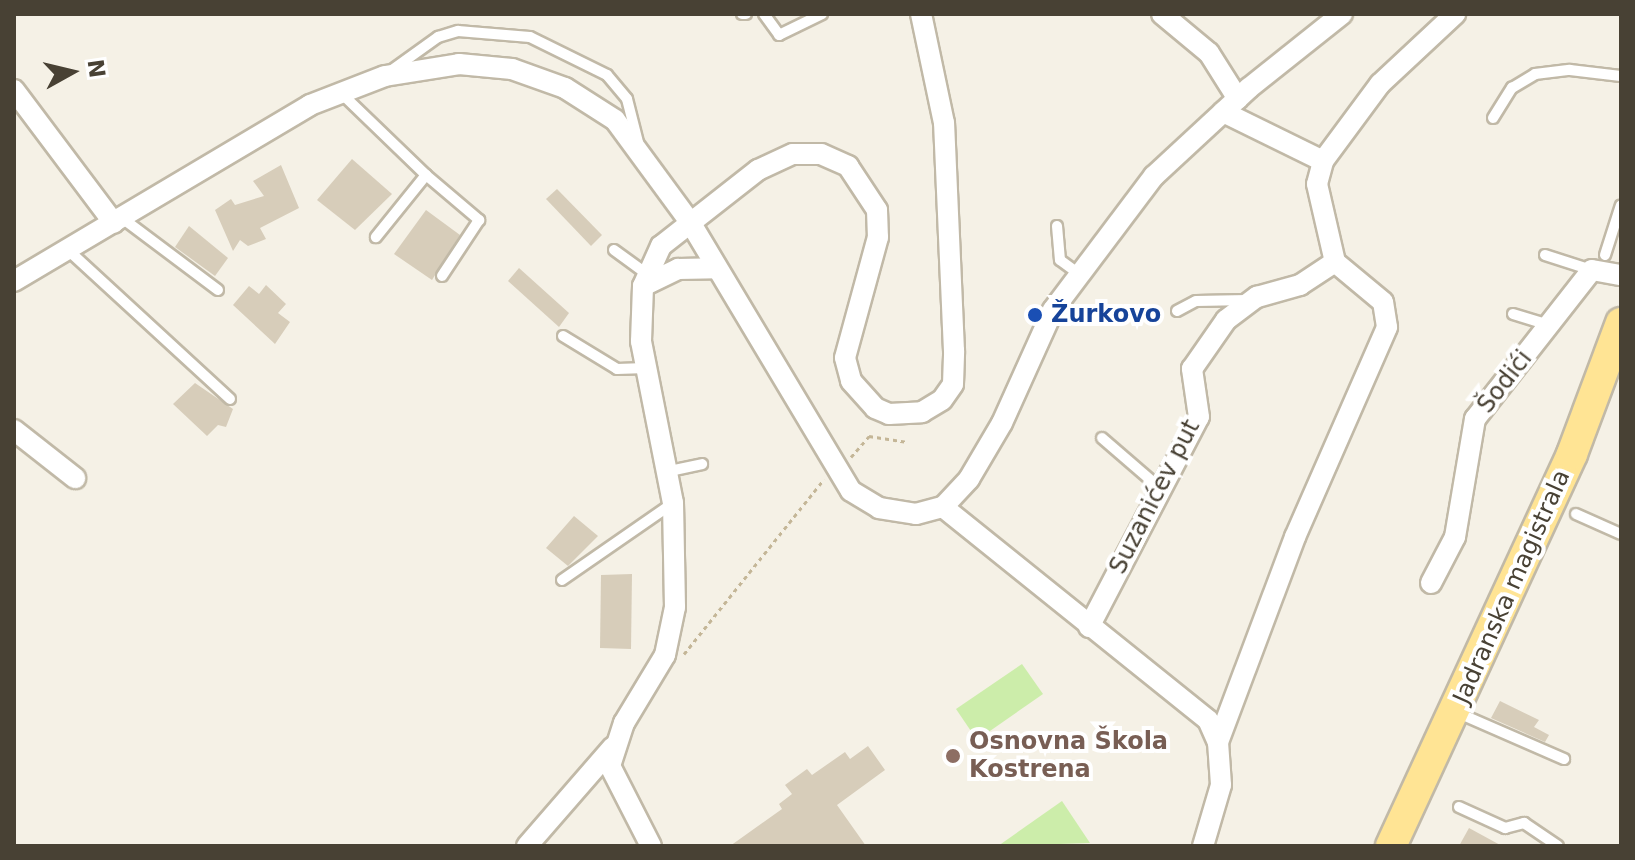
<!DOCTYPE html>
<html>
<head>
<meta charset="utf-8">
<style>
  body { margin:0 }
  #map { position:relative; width:1635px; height:860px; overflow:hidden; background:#f5f1e6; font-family:"DejaVu Sans",sans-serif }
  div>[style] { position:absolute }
  .green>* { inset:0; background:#ccedaa }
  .building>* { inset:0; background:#d7cdba }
  .path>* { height:3px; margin-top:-1.5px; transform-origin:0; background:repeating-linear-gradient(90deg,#c4b697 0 4px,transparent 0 8px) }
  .roads { filter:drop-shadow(2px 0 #c1b9a7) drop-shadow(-2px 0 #c1b9a7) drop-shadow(0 2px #c1b9a7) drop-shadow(0 -2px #c1b9a7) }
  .lane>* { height:10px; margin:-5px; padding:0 5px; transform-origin:5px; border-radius:5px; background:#fff }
  .street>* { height:20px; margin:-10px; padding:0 10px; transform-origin:10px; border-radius:10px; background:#fff }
  .primary>* { height:30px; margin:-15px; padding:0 15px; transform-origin:15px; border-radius:15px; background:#ffe494 }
  .dots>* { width:22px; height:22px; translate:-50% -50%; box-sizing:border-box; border:4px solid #fff; border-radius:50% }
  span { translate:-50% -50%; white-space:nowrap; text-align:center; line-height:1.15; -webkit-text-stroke:8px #fff; paint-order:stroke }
  .transit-label { font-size:24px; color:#164399; font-weight:700 }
  .left { translate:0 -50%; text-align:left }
  .street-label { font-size:24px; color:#484134 }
  .education-label { font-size:24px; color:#785e54; font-weight:700 }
  .frame { position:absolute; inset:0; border:16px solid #484134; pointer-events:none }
  .north { position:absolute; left:32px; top:32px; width:80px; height:80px; -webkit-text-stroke:6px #fff; paint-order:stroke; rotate:82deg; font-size:22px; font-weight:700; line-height:32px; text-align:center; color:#484134 }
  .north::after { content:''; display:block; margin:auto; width:28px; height:36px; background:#484134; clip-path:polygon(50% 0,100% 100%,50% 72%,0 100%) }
</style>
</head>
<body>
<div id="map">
  <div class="green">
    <i style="clip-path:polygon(1022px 664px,1043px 694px,977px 740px,956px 709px)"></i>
    <i style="clip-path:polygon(1062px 801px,1090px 843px,998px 846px)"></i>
  </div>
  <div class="building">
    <i style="clip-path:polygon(352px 159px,392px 194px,355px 230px,317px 200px)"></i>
    <i style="clip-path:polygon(281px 165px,299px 208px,260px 228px,266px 239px,248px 246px,240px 240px,233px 251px,215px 210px,231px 199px,235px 205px,264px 196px,253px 181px)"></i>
    <i style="clip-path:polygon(557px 189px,602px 235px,591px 246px,546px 199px)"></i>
    <i style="clip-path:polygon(426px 210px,460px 235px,432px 280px,394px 254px)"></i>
    <i style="clip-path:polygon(189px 226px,228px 258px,215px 276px,175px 247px)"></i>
    <i style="clip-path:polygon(519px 268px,569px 313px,559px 327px,508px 281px)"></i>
    <i style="clip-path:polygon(266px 285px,286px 304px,278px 313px,290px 322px,275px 344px,233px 305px,249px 286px,259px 294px)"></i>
    <i style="clip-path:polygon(195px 383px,233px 409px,226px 427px,218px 425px,207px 436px,173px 404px)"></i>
    <i style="clip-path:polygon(574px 516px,598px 536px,568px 566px,546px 548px)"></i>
    <i style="clip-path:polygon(632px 574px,631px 649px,600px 648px,601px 575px)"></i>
    <i style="clip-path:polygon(1500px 701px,1539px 720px,1534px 727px,1549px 735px,1545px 742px,1491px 718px)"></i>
    <i style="clip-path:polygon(868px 746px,885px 770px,837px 805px,866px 846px,730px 846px,782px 809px,779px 804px,792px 794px,785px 785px,807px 769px,812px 775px,845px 752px,850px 759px)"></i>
    <i style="clip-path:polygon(1469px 828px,1502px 846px,1459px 846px)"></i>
  </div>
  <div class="path">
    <i style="left:851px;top:457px;width:28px;rotate:-49deg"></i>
    <i style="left:869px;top:436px;width:39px;rotate:9deg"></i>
    <i style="left:684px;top:654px;width:224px;rotate:-51.3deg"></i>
  </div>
  <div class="roads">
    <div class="lane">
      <i style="left:742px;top:14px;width:4px"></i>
      <i style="left:764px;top:14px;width:26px;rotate:54deg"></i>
      <i style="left:779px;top:35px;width:48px;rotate:-26deg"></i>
      <i style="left:392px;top:70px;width:57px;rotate:-35.7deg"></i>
      <i style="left:438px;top:37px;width:21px;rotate:-17deg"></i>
      <i style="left:458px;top:31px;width:72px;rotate:4.8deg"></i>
      <i style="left:530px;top:37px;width:86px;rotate:26.3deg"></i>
      <i style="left:607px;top:75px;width:31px;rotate:50deg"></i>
      <i style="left:627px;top:99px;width:44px;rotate:75.7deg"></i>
      <i style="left:341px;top:93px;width:118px;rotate:44deg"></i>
      <i style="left:426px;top:175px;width:80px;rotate:128.9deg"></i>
      <i style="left:1493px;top:118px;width:36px;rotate:-58deg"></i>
      <i style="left:1512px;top:88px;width:27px;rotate:-31deg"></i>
      <i style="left:1535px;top:74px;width:35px;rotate:-7deg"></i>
      <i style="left:1570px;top:70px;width:51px;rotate:6.7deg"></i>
      <i style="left:426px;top:175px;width:70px;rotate:40.3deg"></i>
      <i style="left:479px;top:220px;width:67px;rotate:123.5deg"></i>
      <i style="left:122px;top:218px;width:120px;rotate:36.9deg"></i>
      <i style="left:1057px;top:226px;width:34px;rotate:85deg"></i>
      <i style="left:1060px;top:260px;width:22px;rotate:36deg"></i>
      <i style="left:68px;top:250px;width:220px;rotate:42.6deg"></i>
      <i style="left:614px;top:250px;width:41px;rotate:36deg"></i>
      <i style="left:1545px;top:255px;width:49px;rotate:17.7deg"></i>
      <i style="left:1605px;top:255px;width:52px;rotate:-72.3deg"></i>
      <i style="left:1177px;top:311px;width:21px;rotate:-28deg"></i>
      <i style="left:1196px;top:301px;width:52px;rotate:-1.1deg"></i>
      <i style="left:1513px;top:314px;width:38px;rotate:17deg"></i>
      <i style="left:563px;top:336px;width:63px;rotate:31.4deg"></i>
      <i style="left:617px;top:369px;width:29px;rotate:-2deg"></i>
      <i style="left:1102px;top:438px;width:78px;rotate:40.8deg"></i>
      <i style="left:665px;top:472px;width:38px;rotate:-12deg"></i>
      <i style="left:1576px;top:514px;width:49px;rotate:24deg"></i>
      <i style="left:562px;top:580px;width:135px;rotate:-34.7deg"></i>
      <i style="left:1456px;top:712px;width:118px;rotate:23.5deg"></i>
      <i style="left:1459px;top:807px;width:51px;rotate:24.5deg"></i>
      <i style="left:1505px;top:828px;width:20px;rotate:-15deg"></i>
      <i style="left:1524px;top:823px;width:41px;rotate:34.1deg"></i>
    </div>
    <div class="street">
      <i style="left:1162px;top:14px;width:61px;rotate:39.7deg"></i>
      <i style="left:1209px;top:53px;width:54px;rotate:57.8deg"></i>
      <i style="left:14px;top:90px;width:166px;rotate:53.1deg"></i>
      <i style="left:1223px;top:112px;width:111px;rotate:26.1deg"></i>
      <i style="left:14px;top:281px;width:344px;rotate:-30.7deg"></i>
      <i style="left:310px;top:105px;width:80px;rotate:-21.1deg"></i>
      <i style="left:385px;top:76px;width:75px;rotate:-9.2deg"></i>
      <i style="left:459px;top:64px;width:53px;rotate:5.4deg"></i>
      <i style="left:512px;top:69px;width:56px;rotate:19.7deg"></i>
      <i style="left:565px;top:88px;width:59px;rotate:32.6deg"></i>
      <i style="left:615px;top:120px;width:127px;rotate:53.7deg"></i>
      <i style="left:690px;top:222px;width:313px;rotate:59.1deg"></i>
      <i style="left:851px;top:491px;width:33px;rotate:31deg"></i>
      <i style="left:879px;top:508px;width:37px;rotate:9deg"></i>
      <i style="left:916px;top:514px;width:28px;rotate:-15deg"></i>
      <i style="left:943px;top:507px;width:38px;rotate:-47deg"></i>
      <i style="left:969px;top:479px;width:65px;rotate:-59.5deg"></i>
      <i style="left:1002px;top:423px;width:124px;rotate:-65.7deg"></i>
      <i style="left:1053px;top:310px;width:168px;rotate:-53deg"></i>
      <i style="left:1154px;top:176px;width:129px;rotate:-42.8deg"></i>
      <i style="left:1249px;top:88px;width:119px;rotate:-38.5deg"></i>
      <i style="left:643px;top:286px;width:39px;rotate:-26deg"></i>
      <i style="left:678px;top:269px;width:39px;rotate:-1deg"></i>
      <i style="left:14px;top:430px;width:78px;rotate:38.2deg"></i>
      <i style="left:943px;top:507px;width:340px;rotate:38.8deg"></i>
      <i style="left:1208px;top:720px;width:24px;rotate:66deg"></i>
      <i style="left:1218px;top:742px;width:43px;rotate:86deg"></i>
      <i style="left:1221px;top:785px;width:64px;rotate:106.4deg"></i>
      <i style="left:1431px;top:583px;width:52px;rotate:-62.4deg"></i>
      <i style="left:1455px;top:537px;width:120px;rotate:-80.4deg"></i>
      <i style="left:1475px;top:419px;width:189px;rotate:-51.9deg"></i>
      <i style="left:1592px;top:270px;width:29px;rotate:10deg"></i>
      <i style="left:1089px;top:627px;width:237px;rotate:-62.4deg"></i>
      <i style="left:1199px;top:417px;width:49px;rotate:-98.3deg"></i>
      <i style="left:1192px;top:369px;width:60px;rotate:-55.2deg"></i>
      <i style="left:1226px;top:320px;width:39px;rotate:-37deg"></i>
      <i style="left:1257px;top:297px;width:45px;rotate:-15.6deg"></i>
      <i style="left:1300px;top:285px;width:42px;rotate:-33.3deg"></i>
      <i style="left:1335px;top:262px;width:80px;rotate:-103deg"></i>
      <i style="left:1317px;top:184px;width:24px;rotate:-75deg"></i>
      <i style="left:1323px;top:161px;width:96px;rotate:-53.5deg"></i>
      <i style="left:1380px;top:84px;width:103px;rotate:-43deg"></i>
      <i style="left:1218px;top:742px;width:219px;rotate:-69.4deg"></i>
      <i style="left:1295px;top:537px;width:229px;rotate:-66.3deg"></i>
      <i style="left:1387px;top:327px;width:25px;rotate:-99deg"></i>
      <i style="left:1383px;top:302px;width:62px;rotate:-140.2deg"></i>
      <i style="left:527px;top:846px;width:131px;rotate:-49deg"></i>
      <i style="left:651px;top:846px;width:90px;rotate:-117.1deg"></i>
      <i style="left:610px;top:766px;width:45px;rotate:-72deg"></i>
      <i style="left:624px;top:723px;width:79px;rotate:-58.9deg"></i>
      <i style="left:665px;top:655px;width:49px;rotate:-78.2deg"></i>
      <i style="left:675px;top:607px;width:104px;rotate:-91.1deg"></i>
      <i style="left:673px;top:503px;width:165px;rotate:-101.2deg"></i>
      <i style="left:641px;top:341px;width:55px;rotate:-87.9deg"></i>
      <i style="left:643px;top:286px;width:44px;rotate:-65.8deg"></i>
      <i style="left:661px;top:246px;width:123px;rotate:-38.1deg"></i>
      <i style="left:758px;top:170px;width:38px;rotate:-25deg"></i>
      <i style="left:793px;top:154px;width:28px"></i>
      <i style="left:821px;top:154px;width:30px;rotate:24deg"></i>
      <i style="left:848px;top:166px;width:53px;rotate:56.6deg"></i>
      <i style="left:877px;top:210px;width:27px;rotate:88deg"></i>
      <i style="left:878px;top:237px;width:125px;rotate:105.3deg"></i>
      <i style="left:845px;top:358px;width:24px;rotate:75deg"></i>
      <i style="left:851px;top:381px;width:36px;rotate:48deg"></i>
      <i style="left:875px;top:408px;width:15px;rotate:23deg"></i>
      <i style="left:889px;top:414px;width:33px;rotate:-3deg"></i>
      <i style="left:922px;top:412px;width:23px;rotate:-31deg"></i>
      <i style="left:942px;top:400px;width:19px;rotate:-55deg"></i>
      <i style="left:953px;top:384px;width:33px;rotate:-88deg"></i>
      <i style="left:954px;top:351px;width:228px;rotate:-92.5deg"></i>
      <i style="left:944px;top:123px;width:111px;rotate:-101.9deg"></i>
    </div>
    <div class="primary">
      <i style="left:1391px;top:846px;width:432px;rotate:-65.2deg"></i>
      <i style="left:1572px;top:454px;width:140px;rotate:-69.5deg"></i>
    </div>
  </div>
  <div class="dots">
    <i style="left:1035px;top:315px;background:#1a4fb4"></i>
    <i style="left:953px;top:756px;background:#8d6e63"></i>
  </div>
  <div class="transit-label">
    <span class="left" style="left:1051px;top:315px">Žurkovo</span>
  </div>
  <div class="street-label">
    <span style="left:1505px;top:382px;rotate:-52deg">Šodići</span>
    <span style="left:1155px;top:497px;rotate:-63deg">Suzanićev put</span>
    <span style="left:1512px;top:587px;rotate:-66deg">Jadranska magistrala</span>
  </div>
  <div class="education-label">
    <span class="left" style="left:969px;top:756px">Osnovna Škola<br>Kostrena</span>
  </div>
  <div class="frame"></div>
  <div class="north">N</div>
</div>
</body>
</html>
